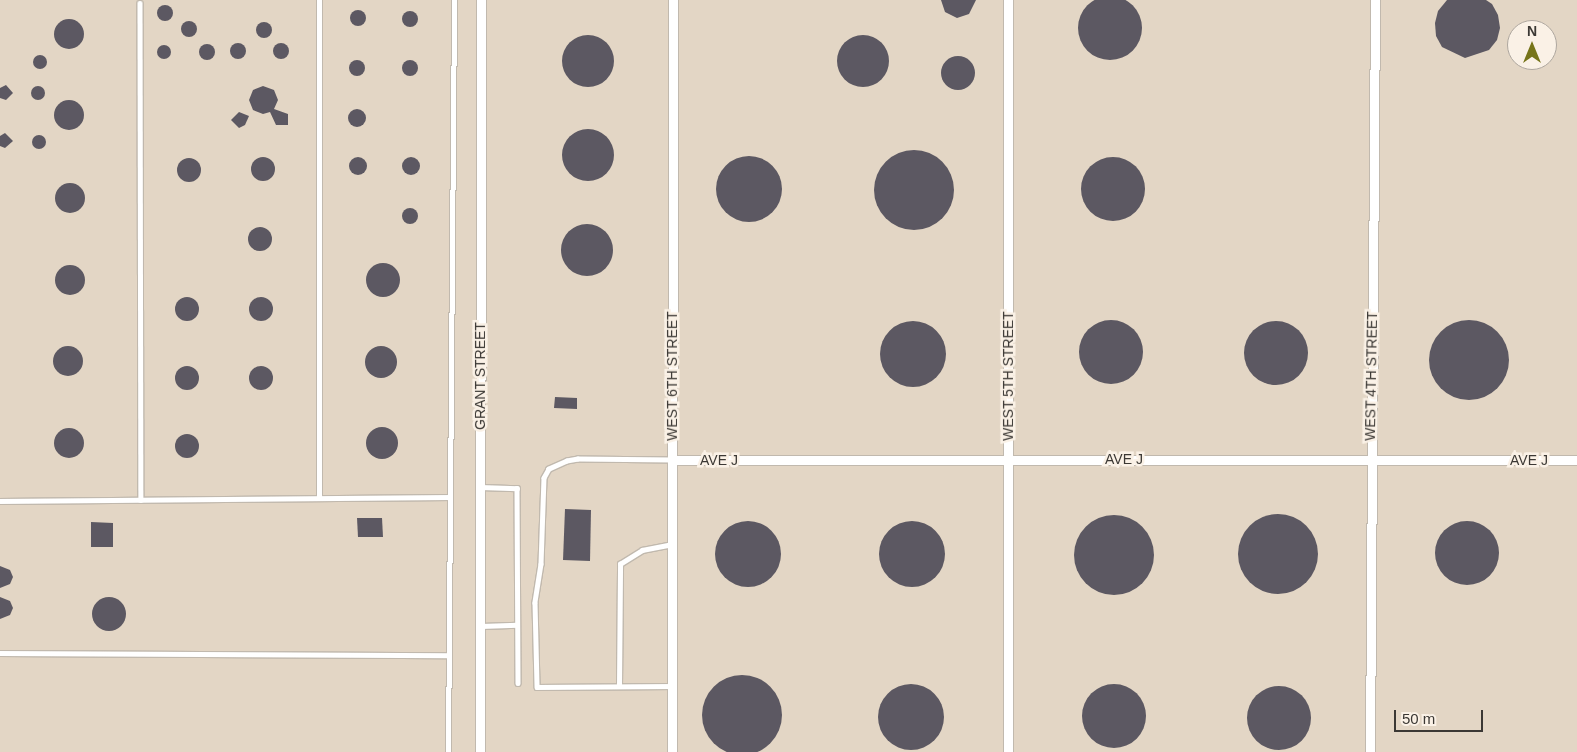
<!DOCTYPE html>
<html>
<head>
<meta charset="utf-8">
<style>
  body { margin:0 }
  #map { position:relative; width:1577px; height:752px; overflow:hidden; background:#ece4d9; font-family:Arial,sans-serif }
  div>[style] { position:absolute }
  .built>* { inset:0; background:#e3d6c5 }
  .building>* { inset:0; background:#5c5862 }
  .round { border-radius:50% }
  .roads { filter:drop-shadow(1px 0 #c1b9ae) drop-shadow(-1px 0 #c1b9ae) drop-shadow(0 1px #c1b9ae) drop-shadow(0 -1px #c1b9ae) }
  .lane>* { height:4.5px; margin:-2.25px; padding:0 2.25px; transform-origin:2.25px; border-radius:2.25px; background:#fff }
  .street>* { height:9px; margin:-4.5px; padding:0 4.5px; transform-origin:4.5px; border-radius:4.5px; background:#fff }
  span { translate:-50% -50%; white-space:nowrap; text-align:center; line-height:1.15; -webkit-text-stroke:5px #faf1e6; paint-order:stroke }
  .street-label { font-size:14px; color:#3b3834 }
  .north { position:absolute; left:1507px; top:20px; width:50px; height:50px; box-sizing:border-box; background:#faf1e6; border:1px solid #aea79f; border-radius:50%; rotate:0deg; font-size:14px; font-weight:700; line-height:20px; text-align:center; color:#3b3834 }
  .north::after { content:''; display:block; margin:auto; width:18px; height:22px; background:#767419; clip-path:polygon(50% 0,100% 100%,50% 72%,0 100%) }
  .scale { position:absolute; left:1394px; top:710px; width:89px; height:22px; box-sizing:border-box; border:2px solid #3b3834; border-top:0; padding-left:6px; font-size:15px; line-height:18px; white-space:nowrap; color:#3b3834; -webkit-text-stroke:4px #faf1e6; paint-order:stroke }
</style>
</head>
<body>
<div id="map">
  <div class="built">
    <i style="clip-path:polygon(evenodd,0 0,1577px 0,1577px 752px,0 752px,0 0,1517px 30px,1547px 30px,1547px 60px,1517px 60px,1517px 30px)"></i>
  </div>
  <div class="building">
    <i class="round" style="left:1078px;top:-4px;width:64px;height:64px"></i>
    <i style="clip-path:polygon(941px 0,976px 0,969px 14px,957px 18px,945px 12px)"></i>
    <i style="clip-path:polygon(1447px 0,1486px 0,1492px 4px,1498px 15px,1500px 28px,1497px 40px,1489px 50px,1465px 58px,1442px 47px,1436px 36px,1435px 23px,1438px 11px)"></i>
    <i class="round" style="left:157px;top:5px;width:16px;height:16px"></i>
    <i class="round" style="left:350px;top:10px;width:16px;height:16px"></i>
    <i class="round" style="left:402px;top:11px;width:16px;height:16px"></i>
    <i class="round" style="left:54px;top:19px;width:30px;height:30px"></i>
    <i class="round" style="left:181px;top:21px;width:16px;height:16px"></i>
    <i class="round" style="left:256px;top:22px;width:16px;height:16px"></i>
    <i class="round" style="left:837px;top:35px;width:52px;height:52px"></i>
    <i class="round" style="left:562px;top:35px;width:52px;height:52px"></i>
    <i class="round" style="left:230px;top:43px;width:16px;height:16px"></i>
    <i class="round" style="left:273px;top:43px;width:16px;height:16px"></i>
    <i class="round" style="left:199px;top:44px;width:16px;height:16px"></i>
    <i class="round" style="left:157px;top:45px;width:14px;height:14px"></i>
    <i class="round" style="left:33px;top:55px;width:14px;height:14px"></i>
    <i class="round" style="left:941px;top:56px;width:34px;height:34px"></i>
    <i class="round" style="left:402px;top:60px;width:16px;height:16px"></i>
    <i class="round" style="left:349px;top:60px;width:16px;height:16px"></i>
    <i style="clip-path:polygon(6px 85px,13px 93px,6px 100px,0 98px,0 88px)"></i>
    <i class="round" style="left:31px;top:86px;width:14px;height:14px"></i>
    <i style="clip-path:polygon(263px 86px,274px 90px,278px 100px,274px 109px,288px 114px,288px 125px,276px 125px,270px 112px,263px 114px,253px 110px,249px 100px,253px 90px)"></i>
    <i class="round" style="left:54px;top:100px;width:30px;height:30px"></i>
    <i class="round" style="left:348px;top:109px;width:18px;height:18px"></i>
    <i style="clip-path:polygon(239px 112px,249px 116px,245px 125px,239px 128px,231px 120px)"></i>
    <i class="round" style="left:562px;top:129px;width:52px;height:52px"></i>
    <i style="clip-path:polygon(5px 133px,13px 141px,5px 148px,0 146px,0 136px)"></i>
    <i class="round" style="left:32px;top:135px;width:14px;height:14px"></i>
    <i class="round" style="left:874px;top:150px;width:80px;height:80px"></i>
    <i class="round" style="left:716px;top:156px;width:66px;height:66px"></i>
    <i class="round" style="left:1081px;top:157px;width:64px;height:64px"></i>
    <i class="round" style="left:349px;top:157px;width:18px;height:18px"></i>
    <i class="round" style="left:402px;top:157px;width:18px;height:18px"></i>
    <i class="round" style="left:251px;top:157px;width:24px;height:24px"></i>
    <i class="round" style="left:177px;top:158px;width:24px;height:24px"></i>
    <i class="round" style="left:55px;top:183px;width:30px;height:30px"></i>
    <i class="round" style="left:402px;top:208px;width:16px;height:16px"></i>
    <i class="round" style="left:561px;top:224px;width:52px;height:52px"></i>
    <i class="round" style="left:248px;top:227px;width:24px;height:24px"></i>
    <i class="round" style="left:366px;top:263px;width:34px;height:34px"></i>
    <i class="round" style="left:55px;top:265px;width:30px;height:30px"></i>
    <i class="round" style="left:175px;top:297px;width:24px;height:24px"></i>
    <i class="round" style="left:249px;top:297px;width:24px;height:24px"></i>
    <i class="round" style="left:1429px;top:320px;width:80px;height:80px"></i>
    <i class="round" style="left:1079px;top:320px;width:64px;height:64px"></i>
    <i class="round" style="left:1244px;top:321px;width:64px;height:64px"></i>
    <i class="round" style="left:880px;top:321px;width:66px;height:66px"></i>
    <i class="round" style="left:365px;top:346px;width:32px;height:32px"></i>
    <i class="round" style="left:53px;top:346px;width:30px;height:30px"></i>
    <i class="round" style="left:249px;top:366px;width:24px;height:24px"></i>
    <i class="round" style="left:175px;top:366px;width:24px;height:24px"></i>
    <i style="clip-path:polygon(555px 397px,577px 398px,577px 409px,554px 408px)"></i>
    <i class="round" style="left:366px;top:427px;width:32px;height:32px"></i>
    <i class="round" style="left:54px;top:428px;width:30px;height:30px"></i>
    <i class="round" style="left:175px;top:434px;width:24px;height:24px"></i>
    <i style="clip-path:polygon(565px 509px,591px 510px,590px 561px,563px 560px)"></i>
    <i class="round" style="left:1238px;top:514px;width:80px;height:80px"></i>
    <i class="round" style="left:1074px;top:515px;width:80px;height:80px"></i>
    <i style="clip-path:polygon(357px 518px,382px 518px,383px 537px,358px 537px)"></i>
    <i class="round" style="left:1435px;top:521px;width:64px;height:64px"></i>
    <i class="round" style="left:715px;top:521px;width:66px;height:66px"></i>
    <i class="round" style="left:879px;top:521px;width:66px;height:66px"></i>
    <i style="clip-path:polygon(91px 522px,113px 523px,113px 547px,91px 547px)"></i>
    <i style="clip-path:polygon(0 566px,10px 570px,13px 577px,10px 584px,0 588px)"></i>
    <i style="clip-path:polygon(0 597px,10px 601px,13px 608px,10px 615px,0 619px)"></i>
    <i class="round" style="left:92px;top:597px;width:34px;height:34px"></i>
    <i class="round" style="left:702px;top:675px;width:80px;height:80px"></i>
    <i class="round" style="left:1082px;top:684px;width:64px;height:64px"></i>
    <i class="round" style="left:878px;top:684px;width:66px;height:66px"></i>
    <i class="round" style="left:1247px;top:686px;width:64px;height:64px"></i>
  </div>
  <div class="roads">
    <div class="lane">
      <i style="left:319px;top:0;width:498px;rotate:90deg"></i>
      <i style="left:140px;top:3px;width:497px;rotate:89.9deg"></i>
      <i style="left:672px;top:460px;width:94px;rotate:-179.4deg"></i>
      <i style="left:578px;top:459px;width:11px;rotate:170deg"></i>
      <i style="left:567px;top:461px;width:20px;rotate:156deg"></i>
      <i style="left:549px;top:469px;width:10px;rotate:119deg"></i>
      <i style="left:544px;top:478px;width:86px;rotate:92deg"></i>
      <i style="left:541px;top:564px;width:39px;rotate:99deg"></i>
      <i style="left:535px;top:603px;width:84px;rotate:88.6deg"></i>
      <i style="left:537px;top:687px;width:135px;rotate:-0.4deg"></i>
      <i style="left:480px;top:487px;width:37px;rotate:2deg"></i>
      <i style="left:517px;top:488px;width:195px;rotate:89.7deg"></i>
      <i style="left:0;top:501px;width:448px;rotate:-0.5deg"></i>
      <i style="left:481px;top:626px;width:36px;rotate:-2deg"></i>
      <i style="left:0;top:653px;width:448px;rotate:0.3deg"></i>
      <i style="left:619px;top:686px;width:122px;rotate:-89.5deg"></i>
      <i style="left:620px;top:564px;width:26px;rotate:-32deg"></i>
      <i style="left:642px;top:550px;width:31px;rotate:-11deg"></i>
      <i style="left:448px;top:752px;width:752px;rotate:-89.54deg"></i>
    </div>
    <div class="street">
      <i style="left:672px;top:460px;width:905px"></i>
      <i style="left:480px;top:752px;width:752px;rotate:-89.92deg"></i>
      <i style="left:672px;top:752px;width:752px;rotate:-89.92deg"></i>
      <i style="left:1008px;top:752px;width:752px;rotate:-90deg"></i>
      <i style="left:1370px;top:752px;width:752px;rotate:-89.62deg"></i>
    </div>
  </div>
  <div class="street-label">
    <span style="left:480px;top:376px;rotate:-90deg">GRANT STREET</span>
    <span style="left:672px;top:376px;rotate:-90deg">WEST 6TH STREET</span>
    <span style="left:1008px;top:376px;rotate:-90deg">WEST 5TH STREET</span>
    <span style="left:1371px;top:376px;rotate:-89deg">WEST 4TH STREET</span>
    <span style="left:1124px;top:459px">AVE J</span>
    <span style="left:719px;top:460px">AVE J</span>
    <span style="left:1529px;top:460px">AVE J</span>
  </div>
  <div class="north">N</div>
  <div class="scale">50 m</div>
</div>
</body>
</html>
